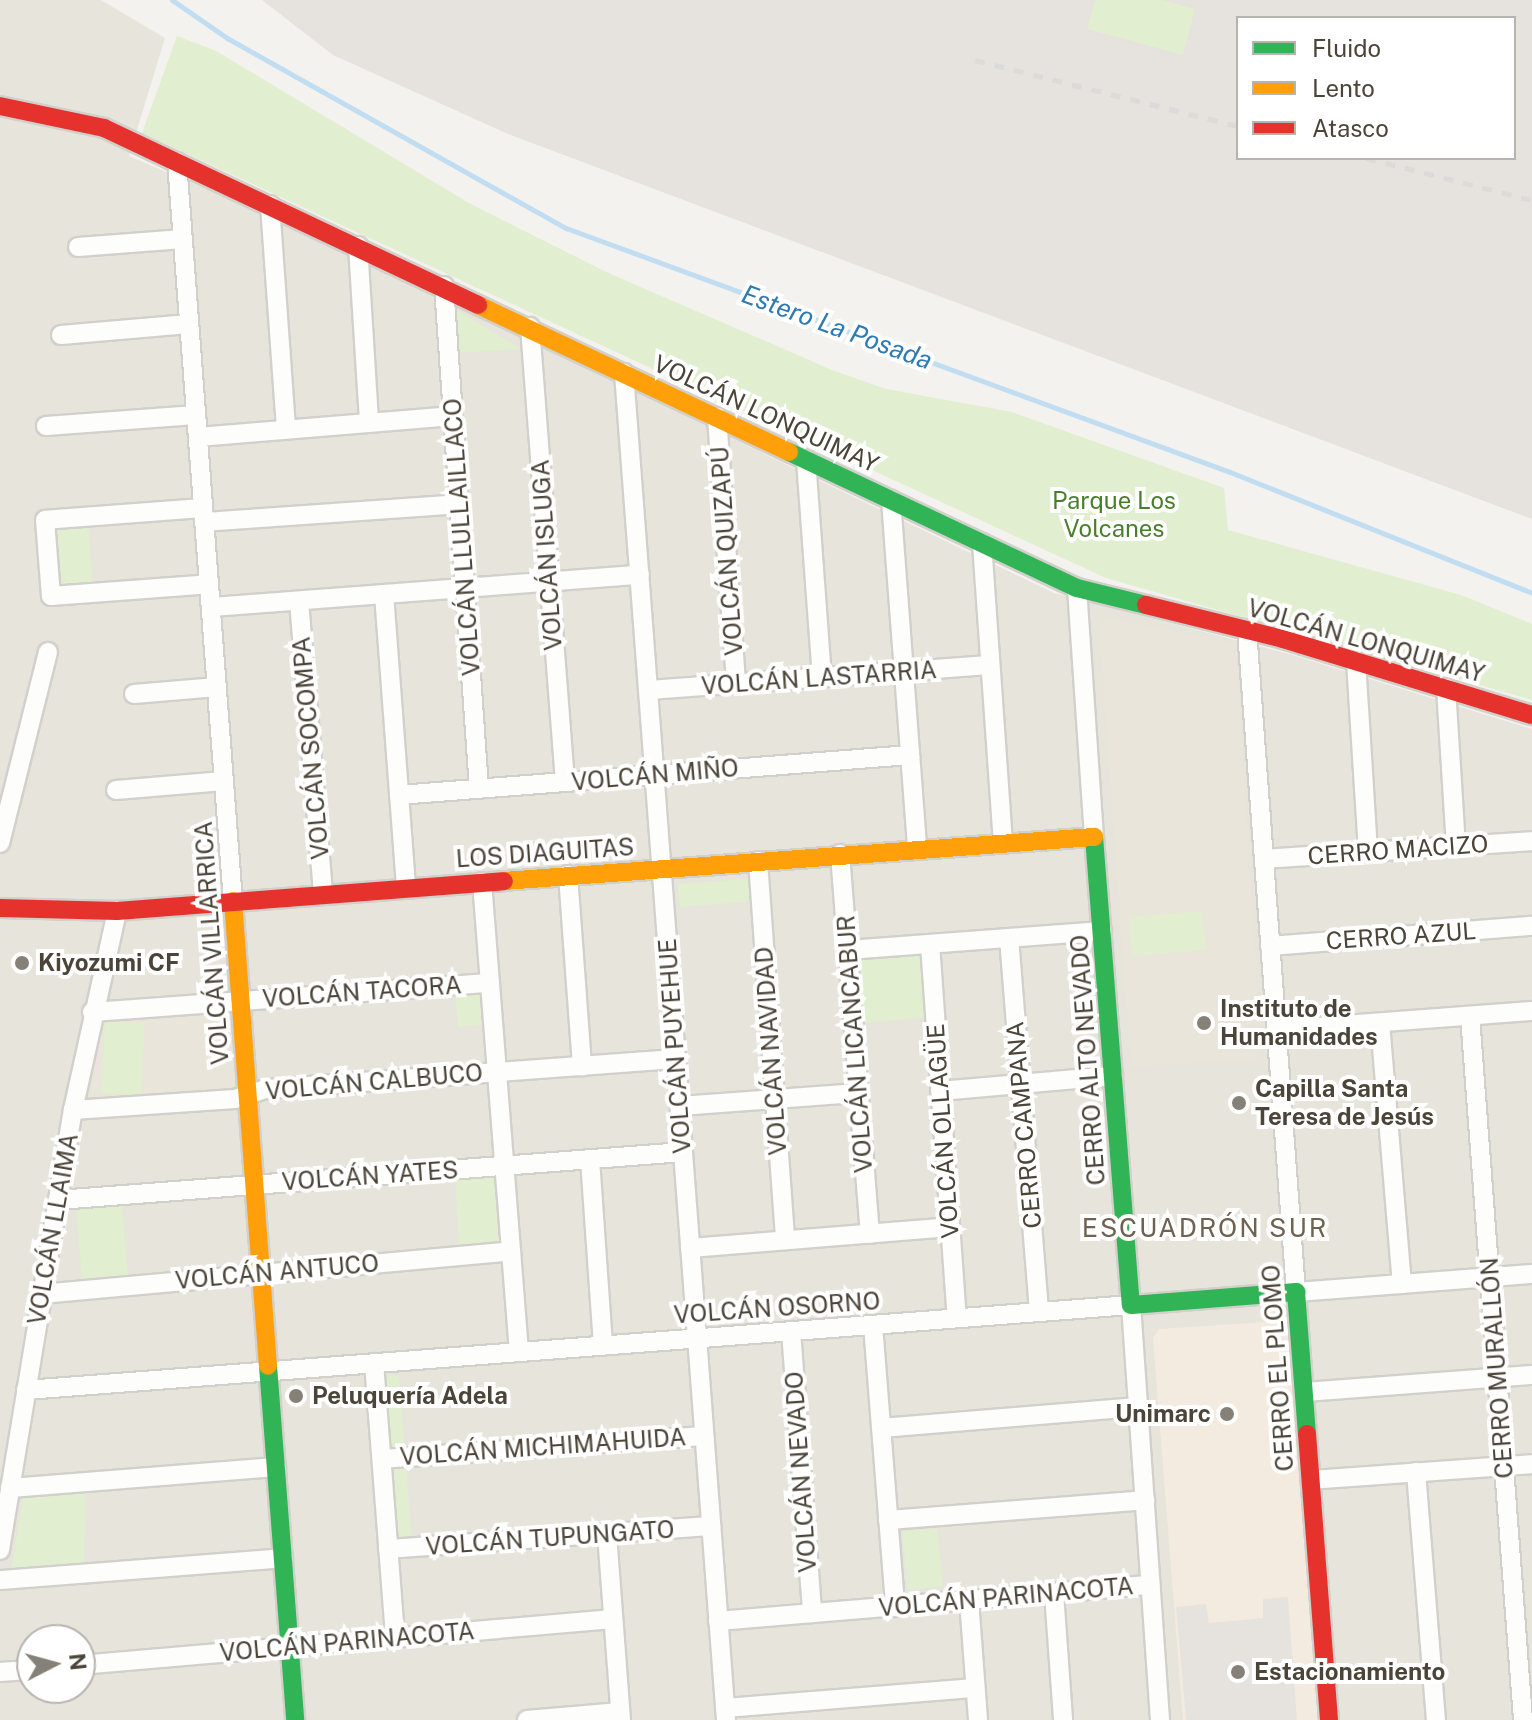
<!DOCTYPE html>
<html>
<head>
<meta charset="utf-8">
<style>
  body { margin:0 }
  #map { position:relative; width:1532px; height:1720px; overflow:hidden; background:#f4f2ee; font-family:"Public Sans",sans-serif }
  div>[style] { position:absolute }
  .residential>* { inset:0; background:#e7e4dc }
  .commercial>* { inset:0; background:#f3ebdf }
  .industrial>* { inset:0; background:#e6e2de }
  .education>* { inset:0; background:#eae5da }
  .green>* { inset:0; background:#e1eecf }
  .parking>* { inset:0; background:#e6e3df }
  .stream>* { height:5px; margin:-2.5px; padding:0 2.5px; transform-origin:2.5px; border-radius:2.5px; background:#c0ddf1 }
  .roads { filter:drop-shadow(2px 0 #d2d0cb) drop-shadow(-2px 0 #d2d0cb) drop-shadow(0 2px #d2d0cb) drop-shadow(0 -2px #d2d0cb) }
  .street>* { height:18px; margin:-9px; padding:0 9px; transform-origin:9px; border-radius:9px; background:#fdfdfc }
  .fast>* { height:18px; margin:-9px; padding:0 9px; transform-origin:9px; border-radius:9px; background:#30b455 }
  .slow>* { height:18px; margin:-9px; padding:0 9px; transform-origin:9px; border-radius:9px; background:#ff9f0a }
  .jam>* { height:18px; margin:-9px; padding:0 9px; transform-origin:9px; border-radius:9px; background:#e5322d }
  .rail>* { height:5px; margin-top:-2.5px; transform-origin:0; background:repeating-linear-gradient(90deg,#dbdbda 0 10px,transparent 0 20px) }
  .dots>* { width:22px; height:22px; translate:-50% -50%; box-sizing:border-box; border:4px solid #fff; border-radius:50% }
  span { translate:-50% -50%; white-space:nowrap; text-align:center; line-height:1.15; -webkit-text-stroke:8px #fff; paint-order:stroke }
  .street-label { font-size:24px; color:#4b4439 }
  .park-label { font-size:24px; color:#4a7f2a }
  .poi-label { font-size:24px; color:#4b4439; font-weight:700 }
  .left { translate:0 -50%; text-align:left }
  .right { translate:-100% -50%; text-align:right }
  .water-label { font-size:26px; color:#2e7ab2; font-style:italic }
  .neighbourhood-label { font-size:26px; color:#6e6250; letter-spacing:2px }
  .legend { position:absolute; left:1236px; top:16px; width:280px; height:144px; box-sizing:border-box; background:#fff; border:2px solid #b7b4b0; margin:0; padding:10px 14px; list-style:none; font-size:24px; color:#4b4439 }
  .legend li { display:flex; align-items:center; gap:16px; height:40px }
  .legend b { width:40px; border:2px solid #b7b4b0 }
  .north { position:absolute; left:16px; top:1624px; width:80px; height:80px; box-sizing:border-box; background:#fff; border:2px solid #b7b4b0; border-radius:50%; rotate:84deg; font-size:22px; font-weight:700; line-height:32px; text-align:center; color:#4b4439 }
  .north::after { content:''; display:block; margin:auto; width:28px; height:36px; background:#868178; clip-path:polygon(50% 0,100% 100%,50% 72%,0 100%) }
</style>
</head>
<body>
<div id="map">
  <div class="residential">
    <i style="clip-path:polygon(evenodd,0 0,101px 0,165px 38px,129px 156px,260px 212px,1054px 593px,1289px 654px,1532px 729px,1532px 1720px,0 1720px,0 0,32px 1640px,80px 1640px,80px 1688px,32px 1688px,32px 1640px)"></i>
  </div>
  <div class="commercial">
    <i style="clip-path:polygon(1283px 1321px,1290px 1328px,1318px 1720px,1183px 1720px,1153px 1338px,1159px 1329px)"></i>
  </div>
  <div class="industrial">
    <i style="clip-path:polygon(evenodd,262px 0,1532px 0,1532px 519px,508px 134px,333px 55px,262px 0,1238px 18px,1514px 18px,1514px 158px,1238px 158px,1238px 18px)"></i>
  </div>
  <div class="education">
    <i style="clip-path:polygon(1109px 619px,1236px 644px,1261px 1058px,1131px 1067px,1099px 627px)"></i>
    <i style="clip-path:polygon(231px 1008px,238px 1091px,89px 1102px,104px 1017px)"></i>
  </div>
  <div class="green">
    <i style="clip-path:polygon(1095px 0,1163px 0,1195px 9px,1183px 55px,1087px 29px)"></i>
    <i style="clip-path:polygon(177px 36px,216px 51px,469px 203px,604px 271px,832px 370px,886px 389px,1012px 412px,1224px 488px,1228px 530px,1461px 595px,1532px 624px,1532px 700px,1106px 578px,142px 133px)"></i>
    <i style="clip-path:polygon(452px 307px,521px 349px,455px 353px)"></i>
    <i style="clip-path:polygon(88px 522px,93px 588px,56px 591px,50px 525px)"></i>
    <i style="clip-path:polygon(755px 878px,757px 901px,680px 907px,678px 884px)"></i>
    <i style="clip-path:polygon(1202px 911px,1206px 950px,1132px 956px,1129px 917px)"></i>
    <i style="clip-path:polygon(915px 950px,928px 960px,931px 1017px,864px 1023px,859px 963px,867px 954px)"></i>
    <i style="clip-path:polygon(483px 988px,486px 1024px,458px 1027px,455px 990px)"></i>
    <i style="clip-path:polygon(105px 1021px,145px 1023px,141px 1095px,101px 1093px)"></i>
    <i style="clip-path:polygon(495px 1174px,500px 1179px,504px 1241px,459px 1249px,455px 1177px)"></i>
    <i style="clip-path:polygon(122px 1204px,128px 1276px,82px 1280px,76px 1208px)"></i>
    <i style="clip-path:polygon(399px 1375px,412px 1541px,396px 1542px,383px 1376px)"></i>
    <i style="clip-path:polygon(86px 1486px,84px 1567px,19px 1574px,12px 1568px,24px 1490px)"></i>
    <i style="clip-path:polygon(937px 1528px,943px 1586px,908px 1590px,902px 1532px)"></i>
  </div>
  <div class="parking">
    <i style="clip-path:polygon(1288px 1597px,1297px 1720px,1186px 1720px,1176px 1607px,1206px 1604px,1209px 1623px,1263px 1618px,1263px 1599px)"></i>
  </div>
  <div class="stream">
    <i style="left:172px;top:0;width:67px;rotate:34.6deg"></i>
    <i style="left:227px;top:38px;width:389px;rotate:29.3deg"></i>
    <i style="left:566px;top:228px;width:707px;rotate:20.18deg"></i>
    <i style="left:1230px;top:472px;width:325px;rotate:21.8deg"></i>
  </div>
  <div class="roads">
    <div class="street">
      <i style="left:177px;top:162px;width:741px;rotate:85.67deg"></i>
      <i style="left:270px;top:205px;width:225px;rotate:85.9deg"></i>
      <i style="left:358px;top:246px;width:177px;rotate:86.4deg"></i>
      <i style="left:78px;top:247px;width:105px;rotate:-4.4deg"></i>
      <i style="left:444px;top:286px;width:504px;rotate:86.02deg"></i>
      <i style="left:530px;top:327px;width:456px;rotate:85.6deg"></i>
      <i style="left:61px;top:335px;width:128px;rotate:-4.9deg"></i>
      <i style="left:624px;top:373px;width:1351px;rotate:85.67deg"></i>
      <i style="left:717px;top:417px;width:268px;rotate:85.9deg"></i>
      <i style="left:46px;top:426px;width:150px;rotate:-4.2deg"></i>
      <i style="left:198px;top:437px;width:256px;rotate:-4.7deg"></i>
      <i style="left:806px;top:460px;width:219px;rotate:85.8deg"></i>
      <i style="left:891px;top:500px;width:349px;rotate:85.7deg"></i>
      <i style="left:203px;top:508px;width:158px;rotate:175.7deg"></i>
      <i style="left:45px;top:520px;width:76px;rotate:85.5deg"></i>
      <i style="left:51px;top:596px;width:158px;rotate:-4.3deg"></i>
      <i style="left:204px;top:522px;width:256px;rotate:-4deg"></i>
      <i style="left:982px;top:543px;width:300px;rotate:86deg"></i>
      <i style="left:1077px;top:588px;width:248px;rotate:86.1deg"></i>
      <i style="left:384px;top:594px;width:295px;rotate:85.7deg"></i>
      <i style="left:299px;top:601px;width:294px;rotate:85.3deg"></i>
      <i style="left:211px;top:607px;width:430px;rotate:-4.3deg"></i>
      <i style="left:1247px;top:630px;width:664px;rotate:85.77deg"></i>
      <i style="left:1296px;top:1292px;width:237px;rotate:-4.4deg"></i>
      <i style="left:1356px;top:661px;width:191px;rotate:86.4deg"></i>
      <i style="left:1446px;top:688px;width:158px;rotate:86.4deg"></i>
      <i style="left:648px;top:690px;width:343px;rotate:-4.2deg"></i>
      <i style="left:134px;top:694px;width:83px;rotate:-4.8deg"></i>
      <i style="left:116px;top:790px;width:108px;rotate:-4.8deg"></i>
      <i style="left:399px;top:795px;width:513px;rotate:-4.48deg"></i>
      <i style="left:0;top:843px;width:197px;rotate:-75.9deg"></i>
      <i style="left:840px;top:854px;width:381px;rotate:85.5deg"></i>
      <i style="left:1264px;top:859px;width:269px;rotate:-3.8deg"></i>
      <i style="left:758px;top:861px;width:380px;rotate:85.9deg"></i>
      <i style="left:568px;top:875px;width:192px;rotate:85.8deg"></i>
      <i style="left:482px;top:882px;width:471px;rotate:85.5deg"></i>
      <i style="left:1009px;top:938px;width:375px;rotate:85.4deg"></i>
      <i style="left:930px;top:944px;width:375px;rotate:85.9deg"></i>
      <i style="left:1270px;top:946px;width:263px;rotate:-4.4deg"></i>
      <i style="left:848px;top:950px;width:255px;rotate:-4.3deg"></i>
      <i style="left:92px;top:1012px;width:399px;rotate:-4.2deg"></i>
      <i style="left:1470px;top:1016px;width:706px;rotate:85.69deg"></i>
      <i style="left:1380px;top:1023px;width:262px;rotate:85.2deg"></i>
      <i style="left:1277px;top:1030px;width:256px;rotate:-4.3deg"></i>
      <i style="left:940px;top:1091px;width:174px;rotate:-5deg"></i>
      <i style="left:680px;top:1106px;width:179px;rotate:-4.2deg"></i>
      <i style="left:73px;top:1110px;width:162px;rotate:-3.9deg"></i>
      <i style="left:235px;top:1099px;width:33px;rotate:-18deg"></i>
      <i style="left:266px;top:1089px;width:411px;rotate:-4.2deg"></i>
      <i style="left:590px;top:1159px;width:187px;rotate:86deg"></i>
      <i style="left:58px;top:1200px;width:627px;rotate:-4.39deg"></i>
      <i style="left:690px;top:1248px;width:261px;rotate:-4.6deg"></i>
      <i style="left:42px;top:1294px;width:471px;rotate:-5.2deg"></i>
      <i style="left:873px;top:1325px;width:283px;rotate:85.5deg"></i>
      <i style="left:791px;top:1331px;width:283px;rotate:85.7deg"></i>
      <i style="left:374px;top:1363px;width:276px;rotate:85.6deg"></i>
      <i style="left:26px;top:1390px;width:1108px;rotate:-4.4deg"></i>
      <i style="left:1131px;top:1305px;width:416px;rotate:86deg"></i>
      <i style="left:1304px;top:1392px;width:229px;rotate:-4.3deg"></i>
      <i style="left:881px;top:1428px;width:258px;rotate:-4.7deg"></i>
      <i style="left:382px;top:1459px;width:323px;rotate:-4.1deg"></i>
      <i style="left:1416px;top:1472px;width:249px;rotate:85.4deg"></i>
      <i style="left:1311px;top:1480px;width:222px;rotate:-4.1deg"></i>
      <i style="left:10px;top:1488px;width:267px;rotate:-4.5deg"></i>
      <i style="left:888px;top:1520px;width:258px;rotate:-4.4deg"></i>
      <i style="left:607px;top:1534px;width:187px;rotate:85.7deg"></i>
      <i style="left:388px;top:1549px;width:324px;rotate:-4.1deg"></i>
      <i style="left:0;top:1550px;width:446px;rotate:-80.6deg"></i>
      <i style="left:73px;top:1110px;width:204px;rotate:-77.5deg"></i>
      <i style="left:0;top:1580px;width:284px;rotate:-4.4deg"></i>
      <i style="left:1054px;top:1593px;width:127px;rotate:85.9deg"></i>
      <i style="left:969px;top:1600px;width:120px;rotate:85.7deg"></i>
      <i style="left:718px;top:1621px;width:434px;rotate:-4.8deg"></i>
      <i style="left:80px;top:1665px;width:535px;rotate:-4.93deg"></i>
      <i style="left:0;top:1672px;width:32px;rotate:-4deg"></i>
      <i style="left:725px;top:1708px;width:251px;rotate:-4.6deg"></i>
      <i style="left:527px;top:1720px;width:93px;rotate:-4.9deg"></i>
    </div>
    <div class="fast">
      <i style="left:789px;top:452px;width:318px;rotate:25.3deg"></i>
      <i style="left:1077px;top:588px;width:71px;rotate:13.8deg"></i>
      <i style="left:1094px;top:837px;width:469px;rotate:85.5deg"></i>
      <i style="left:1131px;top:1305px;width:166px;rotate:-4.5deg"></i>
      <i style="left:1296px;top:1292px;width:142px;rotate:85.6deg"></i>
      <i style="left:268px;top:1366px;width:355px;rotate:85.6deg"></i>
    </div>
    <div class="slow">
      <i style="left:478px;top:305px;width:344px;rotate:25.3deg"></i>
      <i style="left:504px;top:881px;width:592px;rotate:-4.27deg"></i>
      <i style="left:233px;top:901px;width:466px;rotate:85.7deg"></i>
    </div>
    <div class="jam">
      <i style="left:0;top:106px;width:106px;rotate:11.9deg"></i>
      <i style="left:104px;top:128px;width:414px;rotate:25.3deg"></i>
      <i style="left:1146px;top:605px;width:141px;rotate:13.9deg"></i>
      <i style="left:1283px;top:639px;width:260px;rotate:17deg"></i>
      <i style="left:0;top:908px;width:117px;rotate:1.5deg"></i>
      <i style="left:117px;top:911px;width:388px;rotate:-4.4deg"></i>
      <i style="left:1307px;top:1434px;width:287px;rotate:85.6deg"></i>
    </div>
  </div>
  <div class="rail">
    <i style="left:975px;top:60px;width:271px;rotate:14.1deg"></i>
    <i style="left:1366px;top:158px;width:171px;rotate:14.2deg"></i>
  </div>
  <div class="dots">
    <i style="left:22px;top:963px;background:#868178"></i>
    <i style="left:1204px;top:1023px;background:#868178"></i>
    <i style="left:1239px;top:1103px;background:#868178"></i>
    <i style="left:296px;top:1396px;background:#868178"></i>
    <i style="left:1227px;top:1414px;background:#868178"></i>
    <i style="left:1238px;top:1672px;background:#868178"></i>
  </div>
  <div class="street-label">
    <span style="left:766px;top:414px;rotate:25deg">VOLCÁN LONQUIMAY</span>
    <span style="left:462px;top:537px;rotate:-94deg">VOLCÁN LLULLAILLACO</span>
    <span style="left:727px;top:551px;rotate:-94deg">VOLCÁN QUIZAPÚ</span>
    <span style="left:547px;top:555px;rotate:-94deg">VOLCÁN ISLUGA</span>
    <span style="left:1366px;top:641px;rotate:16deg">VOLCÁN LONQUIMAY</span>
    <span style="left:819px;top:678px;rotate:-4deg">VOLCÁN LASTARRIA</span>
    <span style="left:311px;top:748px;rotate:-95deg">VOLCÁN SOCOMPA</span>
    <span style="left:655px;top:775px;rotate:-5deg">VOLCÁN MIÑO</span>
    <span style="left:1398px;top:850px;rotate:-4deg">CERRO MACIZO</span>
    <span style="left:545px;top:853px;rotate:-4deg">LOS DIAGUITAS</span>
    <span style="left:1401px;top:936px;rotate:-4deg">CERRO AZUL</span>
    <span style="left:212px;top:943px;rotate:-94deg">VOLCÁN VILLARRICA</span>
    <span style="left:362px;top:992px;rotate:-4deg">VOLCÁN TACORA</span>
    <span style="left:855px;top:1044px;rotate:-94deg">VOLCÁN LICANCABUR</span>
    <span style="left:675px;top:1046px;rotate:-94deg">VOLCÁN PUYEHUE</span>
    <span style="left:771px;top:1051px;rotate:-94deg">VOLCÁN NAVIDAD</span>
    <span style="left:1088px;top:1060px;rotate:-94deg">CERRO ALTO NEVADO</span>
    <span style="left:374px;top:1082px;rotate:-5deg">VOLCÁN CALBUCO</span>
    <span style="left:1024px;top:1125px;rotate:-95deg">CERRO CAMPANA</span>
    <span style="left:943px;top:1131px;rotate:-94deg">VOLCÁN OLLAGÜE</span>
    <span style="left:370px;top:1176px;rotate:-4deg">VOLCÁN YATES</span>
    <span style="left:53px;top:1229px;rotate:-80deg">VOLCÁN LLAIMA</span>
    <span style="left:277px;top:1272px;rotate:-5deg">VOLCÁN ANTUCO</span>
    <span style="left:777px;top:1308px;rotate:-4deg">VOLCÁN OSORNO</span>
    <span style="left:1278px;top:1368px;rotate:-94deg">CERRO EL PLOMO</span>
    <span style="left:1497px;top:1368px;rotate:-94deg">CERRO MURALLÓN</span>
    <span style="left:543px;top:1447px;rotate:-4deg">VOLCÁN MICHIMAHUIDA</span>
    <span style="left:801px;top:1472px;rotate:-94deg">VOLCÁN NEVADO</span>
    <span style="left:550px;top:1538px;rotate:-4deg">VOLCÁN TUPUNGATO</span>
    <span style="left:1006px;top:1597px;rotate:-5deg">VOLCÁN PARINACOTA</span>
    <span style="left:347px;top:1642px;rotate:-5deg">VOLCÁN PARINACOTA</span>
  </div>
  <div class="park-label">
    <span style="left:1114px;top:515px">Parque Los<br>Volcanes</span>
  </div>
  <div class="poi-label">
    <span class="left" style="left:38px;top:963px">Kiyozumi CF</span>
    <span class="left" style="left:1220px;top:1023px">Instituto de<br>Humanidades</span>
    <span class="left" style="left:1255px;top:1103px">Capilla Santa<br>Teresa de Jesús</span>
    <span class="left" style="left:312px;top:1396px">Peluquería Adela</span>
    <span class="right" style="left:1211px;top:1414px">Unimarc</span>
    <span class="left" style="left:1254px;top:1672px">Estacionamiento</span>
  </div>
  <div class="water-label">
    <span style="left:837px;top:327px;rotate:20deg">Estero La Posada</span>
  </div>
  <div class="neighbourhood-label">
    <span style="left:1205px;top:1228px">ESCUADRÓN SUR</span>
  </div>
  <ul class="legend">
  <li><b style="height:10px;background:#30b455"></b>Fluido</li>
  <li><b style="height:10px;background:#ff9f0a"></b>Lento</li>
  <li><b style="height:10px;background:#e5322d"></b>Atasco</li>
  </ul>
  <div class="north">N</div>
</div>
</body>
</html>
